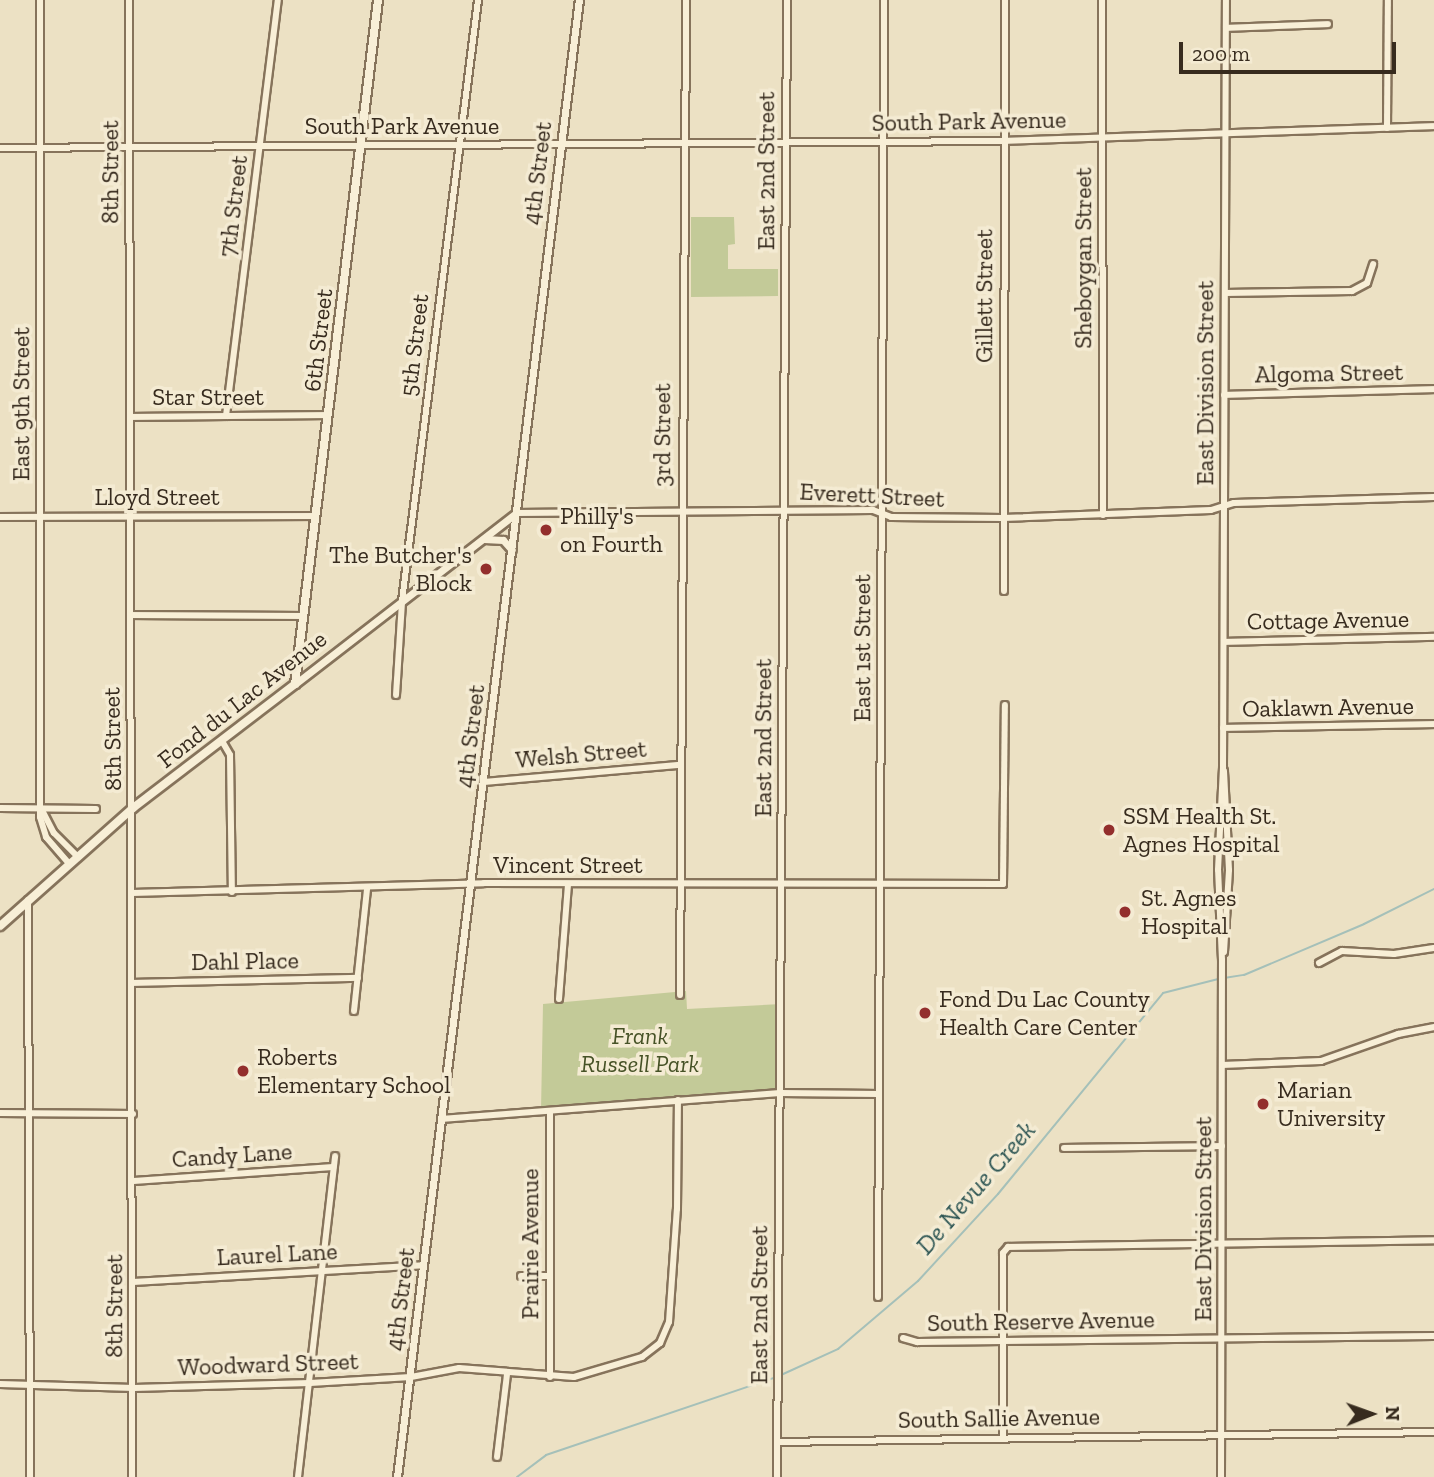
<!DOCTYPE html>
<html>
<head>
<meta charset="utf-8">
<style>
  body { margin:0 }
  #map { position:relative; width:1434px; height:1477px; overflow:hidden; background:#ece1c4; font-family:"Zilla Slab",serif }
  div>[style] { position:absolute }
  .green>* { inset:0; background:#c3ca98 }
  .stream>* { height:2px; margin:-1px; padding:0 1px; transform-origin:1px; border-radius:1px; background:#a5c0b9 }
  .roads { filter:drop-shadow(2px 0 #86735b) drop-shadow(-2px 0 #86735b) drop-shadow(0 2px #86735b) drop-shadow(0 -2px #86735b) }
  .minor>* { height:6px; margin:-3px; padding:0 3px; transform-origin:3px; border-radius:3px; background:#f8efd7 }
  .tertiary>* { height:7px; margin:-3.5px; padding:0 3.5px; transform-origin:3.5px; border-radius:3.5px; background:#f8efd7 }
  .secondary>* { height:8px; margin:-4px; padding:0 4px; transform-origin:4px; border-radius:4px; background:#f8efd7 }
  .dots>* { width:19px; height:19px; translate:-50% -50%; box-sizing:border-box; border:4px solid #f4ebd3; border-radius:50% }
  span { translate:-50% -50%; white-space:nowrap; text-align:center; line-height:1.15; -webkit-text-stroke:7px #f4ebd3; paint-order:stroke }
  .street-label { font-size:24px; color:#372b1e }
  .poi-label { font-size:24px; color:#372b1e }
  .left { translate:0 -50%; text-align:left }
  .right { translate:-100% -50%; text-align:right }
  .park-label { font-size:24px; color:#465226; font-style:italic }
  .water-label { font-size:26px; color:#2e5654; font-style:italic }
  .north { position:absolute; left:1336px; top:1379px; width:70px; height:70px; -webkit-text-stroke:5px #f4ebd3; paint-order:stroke; rotate:89deg; font-size:19px; font-weight:700; line-height:28px; text-align:center; color:#372b1e }
  .north::after { content:''; display:block; margin:auto; width:24px; height:32px; background:#372b1e; clip-path:polygon(50% 0,100% 100%,50% 72%,0 100%) }
  .scale { position:absolute; left:1179px; top:42px; width:217px; height:32px; box-sizing:border-box; border:4px solid #372b1e; border-top:0; padding-left:9px; font-size:21px; line-height:24px; white-space:nowrap; color:#372b1e; -webkit-text-stroke:5px #f4ebd3; paint-order:stroke }
</style>
</head>
<body>
<div id="map">
  <div class="green">
    <i style="clip-path:polygon(691px 217px,734px 217px,735px 244px,728px 245px,728px 269px,778px 269px,778px 296px,691px 297px)"></i>
    <i style="clip-path:polygon(686px 991px,687px 1009px,781px 1004px,780px 1093px,541px 1111px,543px 1004px)"></i>
  </div>
  <div class="stream">
    <i style="left:1224px;top:978px;width:20px;rotate:-9deg"></i>
    <i style="left:1244px;top:975px;width:130px;rotate:-23deg"></i>
    <i style="left:1364px;top:924px;width:78px;rotate:-26.6deg"></i>
    <i style="left:781px;top:1375px;width:63px;rotate:-24.5deg"></i>
    <i style="left:838px;top:1349px;width:105px;rotate:-40.4deg"></i>
    <i style="left:918px;top:1281px;width:118px;rotate:-47.4deg"></i>
    <i style="left:998px;top:1194px;width:260px;rotate:-50.6deg"></i>
    <i style="left:1163px;top:993px;width:57px;rotate:-14.3deg"></i>
    <i style="left:517px;top:1477px;width:36px;rotate:-37deg"></i>
    <i style="left:546px;top:1455px;width:243px;rotate:-18.7deg"></i>
  </div>
  <div class="roads">
    <div class="minor">
      <i style="left:40px;top:0;width:817px;rotate:90deg"></i>
      <i style="left:40px;top:817px;width:21px;rotate:73deg"></i>
      <i style="left:46px;top:837px;width:35px;rotate:49deg"></i>
      <i style="left:129px;top:0;width:1477px;rotate:89.88deg"></i>
      <i style="left:1102px;top:0;width:515px;rotate:89.89deg"></i>
      <i style="left:1226px;top:28px;width:102px;rotate:-2.2deg"></i>
      <i style="left:1387px;top:128px;width:128px;rotate:-89.6deg"></i>
      <i style="left:0;top:148px;width:1004px;rotate:-0.4deg"></i>
      <i style="left:1004px;top:141px;width:430px;rotate:-2deg"></i>
      <i style="left:1225px;top:293px;width:127px;rotate:-0.9deg"></i>
      <i style="left:1352px;top:291px;width:17px;rotate:-28deg"></i>
      <i style="left:1367px;top:283px;width:20px;rotate:-72deg"></i>
      <i style="left:1224px;top:395px;width:210px;rotate:-1.6deg"></i>
      <i style="left:226px;top:416px;width:419px;rotate:-82.9deg"></i>
      <i style="left:130px;top:417px;width:198px;rotate:-0.6deg"></i>
      <i style="left:516px;top:513px;width:357px;rotate:-0.5deg"></i>
      <i style="left:873px;top:510px;width:19px;rotate:21deg"></i>
      <i style="left:891px;top:517px;width:112px;rotate:0.5deg"></i>
      <i style="left:1003px;top:518px;width:208px;rotate:-2.2deg"></i>
      <i style="left:1211px;top:510px;width:24px;rotate:-17deg"></i>
      <i style="left:1234px;top:503px;width:200px;rotate:-1.7deg"></i>
      <i style="left:0;top:517px;width:315px;rotate:-0.2deg"></i>
      <i style="left:1004px;top:591px;width:591px;rotate:-89.9deg"></i>
      <i style="left:130px;top:615px;width:172px;rotate:0.3deg"></i>
      <i style="left:1224px;top:642px;width:210px;rotate:-1.4deg"></i>
      <i style="left:396px;top:695px;width:94px;rotate:-86.3deg"></i>
      <i style="left:402px;top:601px;width:606px;rotate:-82.79deg"></i>
      <i style="left:1223px;top:728px;width:211px;rotate:-1.1deg"></i>
      <i style="left:222px;top:741px;width:16px;rotate:60deg"></i>
      <i style="left:230px;top:755px;width:137px;rotate:89.2deg"></i>
      <i style="left:484px;top:782px;width:197px;rotate:-5deg"></i>
      <i style="left:0;top:808px;width:96px;rotate:0.6deg"></i>
      <i style="left:41px;top:808px;width:28px;rotate:63deg"></i>
      <i style="left:54px;top:833px;width:33px;rotate:45deg"></i>
      <i style="left:132px;top:893px;width:352px;rotate:-1.6deg"></i>
      <i style="left:484px;top:883px;width:519px;rotate:0.11deg"></i>
      <i style="left:1003px;top:884px;width:179px;rotate:-89.4deg"></i>
      <i style="left:28px;top:900px;width:577px;rotate:89.8deg"></i>
      <i style="left:1224px;top:952px;width:82px;rotate:-86.5deg"></i>
      <i style="left:1229px;top:870px;width:99px;rotate:-92.9deg"></i>
      <i style="left:1319px;top:963px;width:26px;rotate:-28deg"></i>
      <i style="left:1342px;top:951px;width:52px;rotate:3.3deg"></i>
      <i style="left:1394px;top:954px;width:40px;rotate:-8.5deg"></i>
      <i style="left:133px;top:983px;width:225px;rotate:-1.3deg"></i>
      <i style="left:680px;top:995px;width:995px;rotate:-89.65deg"></i>
      <i style="left:559px;top:999px;width:115px;rotate:-85.5deg"></i>
      <i style="left:354px;top:1011px;width:123px;rotate:-83.9deg"></i>
      <i style="left:1222px;top:1065px;width:99px;rotate:-2.3deg"></i>
      <i style="left:1321px;top:1061px;width:82px;rotate:-19.3deg"></i>
      <i style="left:1398px;top:1034px;width:37px;rotate:-11deg"></i>
      <i style="left:550px;top:1111px;width:266px;rotate:90deg"></i>
      <i style="left:0;top:1113px;width:133px;rotate:0.4deg"></i>
      <i style="left:441px;top:1119px;width:340px;rotate:-4.4deg"></i>
      <i style="left:780px;top:1093px;width:99px;rotate:0.6deg"></i>
      <i style="left:1064px;top:1148px;width:158px;rotate:-0.7deg"></i>
      <i style="left:133px;top:1181px;width:201px;rotate:-4deg"></i>
      <i style="left:521px;top:1276px;width:28px"></i>
      <i style="left:133px;top:1282px;width:291px;rotate:-3.3deg"></i>
      <i style="left:878px;top:1297px;width:1297px;rotate:-89.73deg"></i>
      <i style="left:903px;top:1338px;width:15px;rotate:16deg"></i>
      <i style="left:917px;top:1342px;width:517px;rotate:-0.66deg"></i>
      <i style="left:0;top:1384px;width:134px;rotate:1.7deg"></i>
      <i style="left:134px;top:1388px;width:176px;rotate:-1.6deg"></i>
      <i style="left:310px;top:1383px;width:101px;rotate:-3.4deg"></i>
      <i style="left:411px;top:1377px;width:49px;rotate:-10.6deg"></i>
      <i style="left:459px;top:1368px;width:115px;rotate:4.5deg"></i>
      <i style="left:574px;top:1377px;width:71px;rotate:-16.4deg"></i>
      <i style="left:642px;top:1357px;width:23px;rotate:-38deg"></i>
      <i style="left:660px;top:1343px;width:23px;rotate:-67deg"></i>
      <i style="left:669px;top:1322px;width:113px;rotate:-86deg"></i>
      <i style="left:677px;top:1209px;width:109px;rotate:-89.5deg"></i>
      <i style="left:1003px;top:1437px;width:184px;rotate:-90deg"></i>
      <i style="left:1003px;top:1253px;width:8px;rotate:-50deg"></i>
      <i style="left:1008px;top:1247px;width:426px;rotate:-0.9deg"></i>
      <i style="left:778px;top:1442px;width:656px;rotate:-0.87deg"></i>
      <i style="left:497px;top:1457px;width:84px;rotate:-83.1deg"></i>
      <i style="left:298px;top:1477px;width:323px;rotate:-83.4deg"></i>
      <i style="left:777px;top:1477px;width:1477px;rotate:-89.61deg"></i>
      <i style="left:1221px;top:1477px;width:517px;rotate:-89.89deg"></i>
      <i style="left:1222px;top:960px;width:90px;rotate:-92.5deg"></i>
      <i style="left:1218px;top:870px;width:104px;rotate:-87.2deg"></i>
      <i style="left:1223px;top:766px;width:766px;rotate:-89.78deg"></i>
    </div>
    <div class="tertiary">
      <i style="left:484px;top:539px;width:19px;rotate:3deg"></i>
      <i style="left:503px;top:540px;width:13px;rotate:48deg"></i>
      <i style="left:295px;top:684px;width:279px;rotate:-37.7deg"></i>
      <i style="left:397px;top:1477px;width:1488px;rotate:-82.98deg"></i>
    </div>
    <div class="secondary">
      <i style="left:0;top:926px;width:178px;rotate:-41.6deg"></i>
      <i style="left:133px;top:808px;width:204px;rotate:-37.4deg"></i>
      <i style="left:295px;top:684px;width:689px;rotate:-83.08deg"></i>
    </div>
  </div>
  <div class="dots">
    <i style="left:546px;top:530px;background:#932f2d"></i>
    <i style="left:486px;top:569px;background:#932f2d"></i>
    <i style="left:1109px;top:830px;background:#932f2d"></i>
    <i style="left:1125px;top:912px;background:#932f2d"></i>
    <i style="left:925px;top:1013px;background:#932f2d"></i>
    <i style="left:243px;top:1071px;background:#932f2d"></i>
    <i style="left:1263px;top:1104px;background:#932f2d"></i>
  </div>
  <div class="street-label">
    <span style="left:969px;top:121px;rotate:-1deg">South Park Avenue</span>
    <span style="left:402px;top:126px">South Park Avenue</span>
    <span style="left:766px;top:171px;rotate:-90deg">East 2nd Street</span>
    <span style="left:110px;top:172px;rotate:-90deg">8th Street</span>
    <span style="left:537px;top:173px;rotate:-83deg">4th Street</span>
    <span style="left:233px;top:206px;rotate:-83deg">7th Street</span>
    <span style="left:1083px;top:258px;rotate:-90deg">Sheboygan Street</span>
    <span style="left:984px;top:296px;rotate:-90deg">Gillett Street</span>
    <span style="left:318px;top:340px;rotate:-83deg">6th Street</span>
    <span style="left:414px;top:345px;rotate:-83deg">5th Street</span>
    <span style="left:1329px;top:373px;rotate:-1deg">Algoma Street</span>
    <span style="left:1205px;top:383px;rotate:-90deg">East Division Street</span>
    <span style="left:208px;top:397px">Star Street</span>
    <span style="left:21px;top:404px;rotate:-90deg">East 9th Street</span>
    <span style="left:662px;top:435px;rotate:-90deg">3rd Street</span>
    <span style="left:872px;top:495px;rotate:3deg">Everett Street</span>
    <span style="left:157px;top:497px">Lloyd Street</span>
    <span style="left:1328px;top:620px;rotate:-1deg">Cottage Avenue</span>
    <span style="left:862px;top:648px;rotate:-90deg">East 1st Street</span>
    <span style="left:242px;top:699px;rotate:-38deg">Fond du Lac Avenue</span>
    <span style="left:1328px;top:707px;rotate:-1deg">Oaklawn Avenue</span>
    <span style="left:470px;top:736px;rotate:-83deg">4th Street</span>
    <span style="left:763px;top:738px;rotate:-90deg">East 2nd Street</span>
    <span style="left:112px;top:739px;rotate:-91deg">8th Street</span>
    <span style="left:581px;top:754px;rotate:-5deg">Welsh Street</span>
    <span style="left:568px;top:865px">Vincent Street</span>
    <span style="left:245px;top:961px;rotate:-1deg">Dahl Place</span>
    <span style="left:232px;top:1155px;rotate:-4deg">Candy Lane</span>
    <span style="left:1203px;top:1219px;rotate:-90deg">East Division Street</span>
    <span style="left:530px;top:1244px;rotate:-90deg">Prairie Avenue</span>
    <span style="left:277px;top:1254px;rotate:-3deg">Laurel Lane</span>
    <span style="left:400px;top:1299px;rotate:-83deg">4th Street</span>
    <span style="left:759px;top:1305px;rotate:-90deg">East 2nd Street</span>
    <span style="left:114px;top:1306px;rotate:-90deg">8th Street</span>
    <span style="left:1041px;top:1321px;rotate:-1deg">South Reserve Avenue</span>
    <span style="left:268px;top:1364px;rotate:-2deg">Woodward Street</span>
    <span style="left:999px;top:1418px;rotate:-1deg">South Sallie Avenue</span>
  </div>
  <div class="poi-label">
    <span class="left" style="left:560px;top:530px">Philly's<br>on Fourth</span>
    <span class="right" style="left:472px;top:569px">The Butcher's<br>Block</span>
    <span class="left" style="left:1123px;top:830px">SSM Health St.<br>Agnes Hospital</span>
    <span class="left" style="left:1141px;top:912px">St. Agnes<br>Hospital</span>
    <span class="left" style="left:939px;top:1013px">Fond Du Lac County<br>Health Care Center</span>
    <span class="left" style="left:257px;top:1071px">Roberts<br>Elementary School</span>
    <span class="left" style="left:1277px;top:1104px">Marian<br>University</span>
  </div>
  <div class="park-label">
    <span style="left:640px;top:1050px">Frank<br>Russell Park</span>
  </div>
  <div class="water-label">
    <span style="left:976px;top:1188px;rotate:-49deg">De Nevue Creek</span>
  </div>
  <div class="north">N</div>
  <div class="scale">200 m</div>
</div>
</body>
</html>
